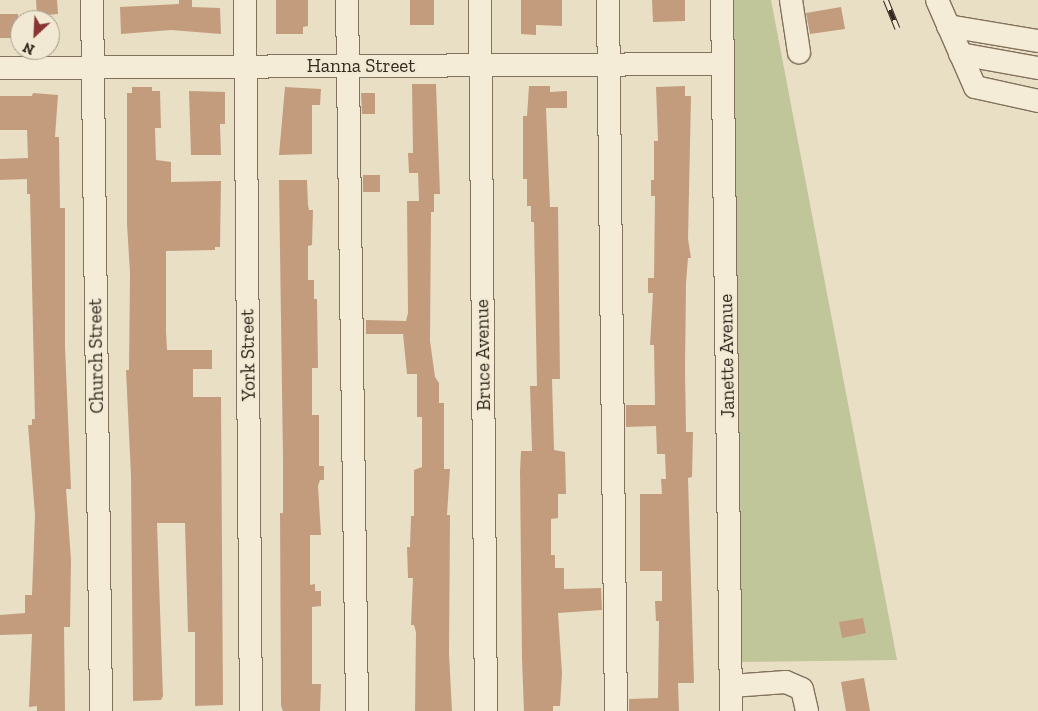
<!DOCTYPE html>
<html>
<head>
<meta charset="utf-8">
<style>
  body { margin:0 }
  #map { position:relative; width:1038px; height:711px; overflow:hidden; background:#e9dfc4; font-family:"Zilla Slab",serif }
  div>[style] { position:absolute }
  .green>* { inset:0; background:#c0c69a }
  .building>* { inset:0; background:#c39c7e }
  .roads { filter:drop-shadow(1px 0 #82715d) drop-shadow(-1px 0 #82715d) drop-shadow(0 1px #82715d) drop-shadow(0 -1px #82715d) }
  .minor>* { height:22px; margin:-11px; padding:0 11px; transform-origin:11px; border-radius:11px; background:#f5ecd7 }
  .rail>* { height:5.5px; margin-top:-2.75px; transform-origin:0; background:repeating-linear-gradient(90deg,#f1e9d3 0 11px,#33291f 0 22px); box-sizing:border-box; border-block:1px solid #33291f }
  span { translate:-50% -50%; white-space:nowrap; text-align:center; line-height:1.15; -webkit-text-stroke:4px #f1e9d3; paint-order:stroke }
  .street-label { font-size:19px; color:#33291f }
  .north { position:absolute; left:10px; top:10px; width:50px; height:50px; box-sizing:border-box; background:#f1e9d3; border:1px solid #a59c8b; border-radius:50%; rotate:205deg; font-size:14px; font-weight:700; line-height:20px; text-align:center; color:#33291f }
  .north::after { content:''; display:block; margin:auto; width:18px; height:22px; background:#8a3433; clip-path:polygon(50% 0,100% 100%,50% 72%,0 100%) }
</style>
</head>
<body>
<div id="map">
  <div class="green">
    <i style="clip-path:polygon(732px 0,771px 0,897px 660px,734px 662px)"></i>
  </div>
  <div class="building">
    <i style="clip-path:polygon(36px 0,57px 0,58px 14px,37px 16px)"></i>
    <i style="clip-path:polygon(179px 0,192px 0,192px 7px,220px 8px,221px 34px,171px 30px,121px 34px,120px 7px,179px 4px)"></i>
    <i style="clip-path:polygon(276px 0,308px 0,308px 26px,303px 27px,303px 34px,276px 34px)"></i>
    <i style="clip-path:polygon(410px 0,434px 0,434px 25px,410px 25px)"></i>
    <i style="clip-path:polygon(521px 0,562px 0,562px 26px,536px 25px,536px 35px,521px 34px)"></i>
    <i style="clip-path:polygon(652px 0,685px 0,685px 21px,653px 22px)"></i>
    <i style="clip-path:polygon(841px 7px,845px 29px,810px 34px,806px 13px)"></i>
    <i style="clip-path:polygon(0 14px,18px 14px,19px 38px,0 38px)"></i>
    <i style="clip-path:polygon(412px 84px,436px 84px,440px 194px,434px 194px,434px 212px,431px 212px,430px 341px,435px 377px,439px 383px,439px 403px,444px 403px,444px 469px,450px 469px,447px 515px,450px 515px,449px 654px,452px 711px,415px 711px,416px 632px,414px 625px,411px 625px,413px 578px,408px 578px,407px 547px,410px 547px,411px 516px,414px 516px,414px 470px,422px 467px,422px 417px,417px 417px,417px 374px,407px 374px,403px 334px,366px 334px,366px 320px,406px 321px,408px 313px,407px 201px,419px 201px,418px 173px,409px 173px,408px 153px,413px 153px)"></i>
    <i style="clip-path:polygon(529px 86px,550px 86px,550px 92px,567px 91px,567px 108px,546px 108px,550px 207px,558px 207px,560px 379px,552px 379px,554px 450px,565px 452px,566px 494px,558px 494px,558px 518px,551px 519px,551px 555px,555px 555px,555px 568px,564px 568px,564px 589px,601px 588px,602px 610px,558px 613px,562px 673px,560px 706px,553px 706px,553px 711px,524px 711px,522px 659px,520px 472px,521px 451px,532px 451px,530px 386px,537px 386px,534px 222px,531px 222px,531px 206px,527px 206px,527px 179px,523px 179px,523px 116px,527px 116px)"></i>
    <i style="clip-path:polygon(685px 86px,685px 96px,691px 96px,688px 239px,691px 258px,688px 258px,686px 283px,685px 370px,686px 432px,693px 432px,692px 477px,688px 478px,694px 683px,678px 683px,679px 711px,629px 711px,629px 699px,658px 698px,659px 621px,656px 621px,655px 601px,662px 601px,662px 571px,640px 571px,640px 494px,662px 494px,661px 479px,666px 479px,665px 454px,657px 454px,656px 426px,626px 427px,626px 405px,655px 405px,654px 345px,650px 345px,653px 293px,648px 293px,648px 278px,654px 278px,655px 196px,651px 196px,651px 180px,654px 180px,654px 141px,658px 141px,656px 87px)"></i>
    <i style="clip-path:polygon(132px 87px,152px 87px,152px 91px,160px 91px,161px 128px,155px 128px,156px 160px,171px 162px,171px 182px,221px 181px,220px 247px,215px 247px,215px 250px,166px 251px,166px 332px,167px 350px,212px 350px,212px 369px,193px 369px,193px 397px,221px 397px,223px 705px,195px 706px,195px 632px,188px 632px,185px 523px,157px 523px,163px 696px,161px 700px,133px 701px,131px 476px,126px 370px,129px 370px,130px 273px,127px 224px,127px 93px,132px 93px)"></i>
    <i style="clip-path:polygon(285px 87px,321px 89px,320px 105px,312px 105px,312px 154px,279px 155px)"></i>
    <i style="clip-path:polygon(189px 91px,225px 92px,225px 124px,220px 124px,221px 155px,191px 155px)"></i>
    <i style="clip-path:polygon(33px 93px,58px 95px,55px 137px,59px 137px,60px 208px,65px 208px,65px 347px,71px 489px,66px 489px,71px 560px,70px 627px,64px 627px,65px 711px,37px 711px,37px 706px,29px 707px,32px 634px,0 635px,0 615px,25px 613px,25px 595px,32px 595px,35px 515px,28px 425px,32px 425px,32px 419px,35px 419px,30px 194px,27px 194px,27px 179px,0 180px,0 159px,28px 158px,27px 130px,0 130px,0 96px,32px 96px)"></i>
    <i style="clip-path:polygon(361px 93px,375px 93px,375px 114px,362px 114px)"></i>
    <i style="clip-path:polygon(363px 175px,380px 175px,380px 192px,363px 192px)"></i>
    <i style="clip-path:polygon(279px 180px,307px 180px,308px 205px,309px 210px,313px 210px,312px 245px,308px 246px,308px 280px,314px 280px,314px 299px,317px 299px,318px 368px,312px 368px,312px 415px,319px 415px,319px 466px,324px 466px,324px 480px,320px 480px,318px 486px,321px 535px,310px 535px,310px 585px,315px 584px,315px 591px,321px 591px,321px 606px,312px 607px,312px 684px,321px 684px,320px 711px,283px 711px,281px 706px,280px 513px,283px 513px,283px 459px)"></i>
    <i style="clip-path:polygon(863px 618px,866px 633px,842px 638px,839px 622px)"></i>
    <i style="clip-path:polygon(864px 678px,870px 711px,846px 711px,841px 682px)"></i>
  </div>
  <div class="roads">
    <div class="minor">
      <i style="left:92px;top:0;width:711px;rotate:89.27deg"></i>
      <i style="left:245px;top:0;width:711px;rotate:89.52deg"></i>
      <i style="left:347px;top:0;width:711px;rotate:89.19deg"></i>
      <i style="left:480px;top:0;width:711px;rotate:89.52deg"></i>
      <i style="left:608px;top:0;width:711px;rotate:89.36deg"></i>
      <i style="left:722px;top:0;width:711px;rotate:89.27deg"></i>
      <i style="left:791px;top:0;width:53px;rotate:81.3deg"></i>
      <i style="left:937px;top:0;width:95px;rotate:66.4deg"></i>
      <i style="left:975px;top:87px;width:65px;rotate:12.5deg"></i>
      <i style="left:948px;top:26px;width:91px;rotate:9.5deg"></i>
      <i style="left:960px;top:54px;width:79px;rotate:10.2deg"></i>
      <i style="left:0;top:68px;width:723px;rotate:-0.32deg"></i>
      <i style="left:731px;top:686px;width:55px;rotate:-4.2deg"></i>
      <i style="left:786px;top:682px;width:17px;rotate:24deg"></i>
      <i style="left:802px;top:689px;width:23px;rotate:77deg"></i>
    </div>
  </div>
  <div class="rail">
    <i style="left:886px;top:0;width:31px;rotate:68deg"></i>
  </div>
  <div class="street-label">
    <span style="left:361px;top:66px">Hanna Street</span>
    <span style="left:248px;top:355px;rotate:-91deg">York Street</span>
    <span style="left:483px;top:355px;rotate:-91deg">Bruce Avenue</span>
    <span style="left:96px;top:356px;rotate:-91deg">Church Street</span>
    <span style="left:727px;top:356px;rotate:-91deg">Janette Avenue</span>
  </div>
  <div class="north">N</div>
</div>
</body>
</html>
